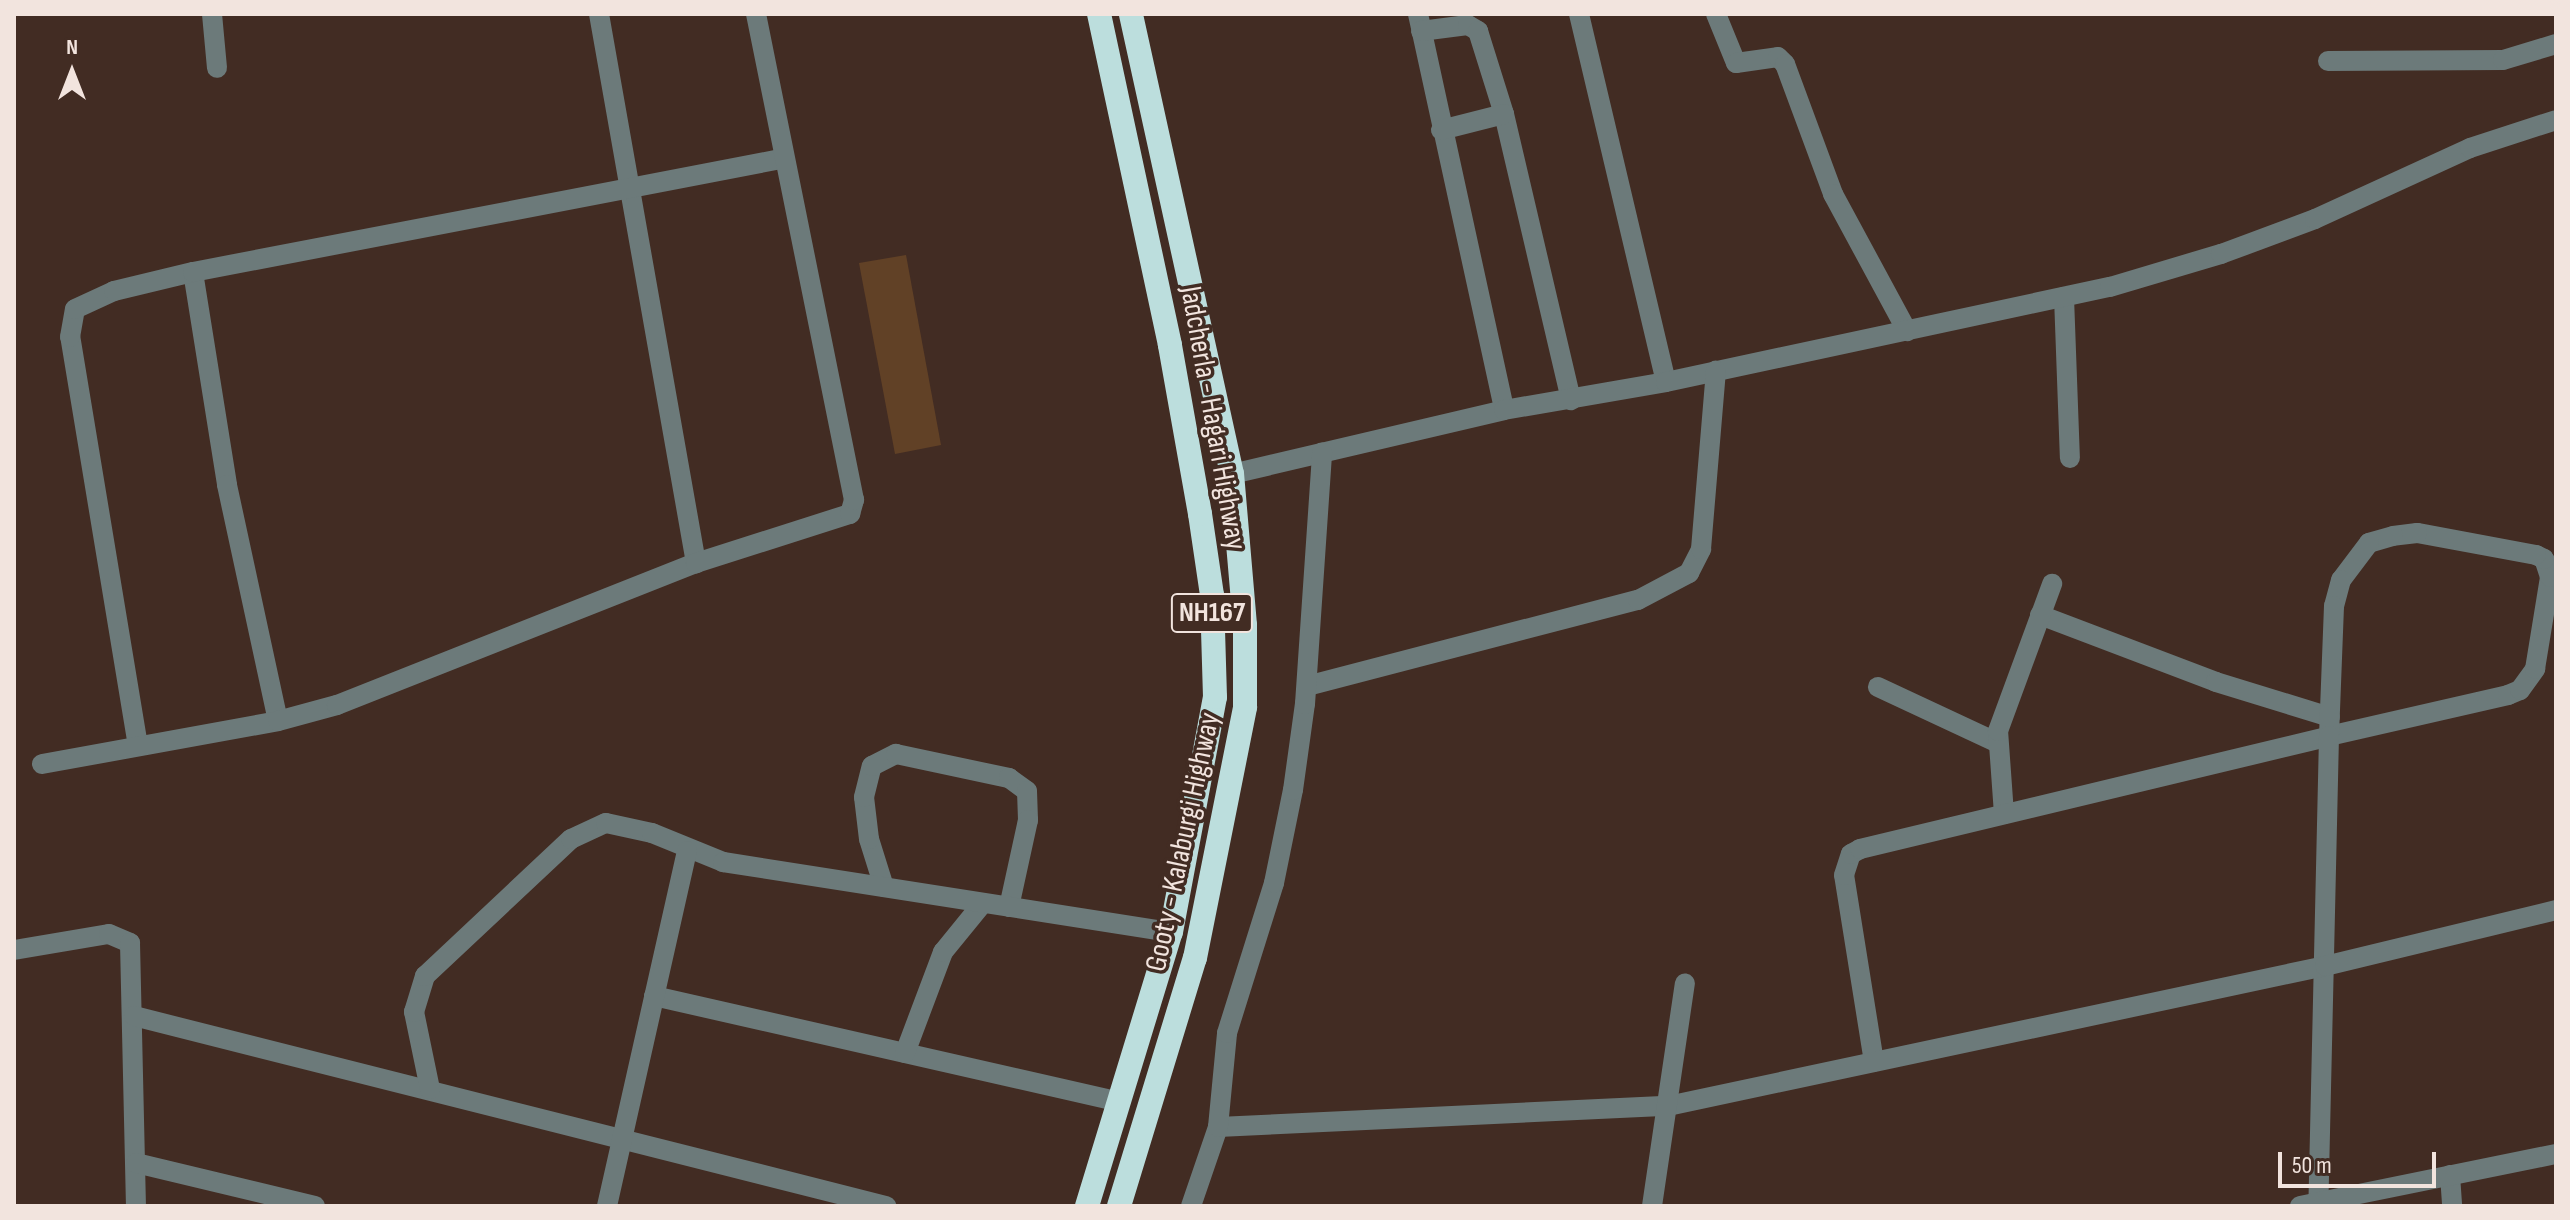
<!DOCTYPE html>
<html>
<head>
<meta charset="utf-8">
<style>
  body { margin:0 }
  #map { position:relative; width:2570px; height:1220px; overflow:hidden; background:#422c23; font-family:"Sofia Sans Condensed",sans-serif }
  div>[style] { position:absolute }
  .building>* { inset:0; background:#614126 }
  .minor>* { height:20px; margin:-10px; padding:0 10px; transform-origin:10px; border-radius:10px; background:#6c7a7a }
  .highway>* { height:24px; margin:-12px; padding:0 12px; transform-origin:12px; border-radius:12px; background:#bcdedd }
  span { translate:-50% -50%; white-space:nowrap; text-align:center; line-height:1.15; -webkit-text-stroke:7px #422c23; paint-order:stroke }
  .shield-label span { padding:2px 6px; background:#422c23; border:2px solid; border-radius:6px; -webkit-text-stroke-width:0 }
  .shield-label { font-size:28px; color:#f2e4de; font-weight:700 }
  .street-label { font-size:30px; color:#f2e4de }
  .frame { position:absolute; inset:0; border:16px solid #f2e4de; pointer-events:none }
  .north { position:absolute; left:32px; top:32px; width:80px; height:80px; -webkit-text-stroke:6px #422c23; paint-order:stroke; rotate:0deg; font-size:22px; font-weight:700; line-height:32px; text-align:center; color:#f2e4de }
  .north::after { content:''; display:block; margin:auto; width:28px; height:36px; background:#f2e4de; clip-path:polygon(50% 0,100% 100%,50% 72%,0 100%) }
  .scale { position:absolute; left:2278px; top:1152px; width:158px; height:36px; box-sizing:border-box; border:4px solid #f2e4de; border-top:0; padding-left:10px; font-size:24px; line-height:28px; white-space:nowrap; color:#f2e4de; -webkit-text-stroke:6px #422c23; paint-order:stroke }
</style>
</head>
<body>
<div id="map">
  <div class="building">
    <i style="clip-path:polygon(906px 255px,941px 445px,895px 454px,859px 263px)"></i>
  </div>
  <div class="minor">
    <i style="left:212px;top:14px;width:54px;rotate:84.7deg"></i>
    <i style="left:599px;top:14px;width:558px;rotate:79.98deg"></i>
    <i style="left:1418px;top:14px;width:405px;rotate:77.7deg"></i>
    <i style="left:1579px;top:14px;width:378px;rotate:76.7deg"></i>
    <i style="left:1716px;top:14px;width:53px;rotate:67.8deg"></i>
    <i style="left:1736px;top:63px;width:42px;rotate:-8.1deg"></i>
    <i style="left:1778px;top:57px;width:10px;rotate:45deg"></i>
    <i style="left:1785px;top:64px;width:139px;rotate:69.7deg"></i>
    <i style="left:1833px;top:194px;width:156px;rotate:61.6deg"></i>
    <i style="left:1421px;top:31px;width:47px;rotate:-7.3deg"></i>
    <i style="left:1468px;top:25px;width:12px;rotate:31deg"></i>
    <i style="left:1478px;top:31px;width:87px;rotate:72.6deg"></i>
    <i style="left:1504px;top:114px;width:294px;rotate:76.8deg"></i>
    <i style="left:2328px;top:61px;width:175px;rotate:-0.3deg"></i>
    <i style="left:2503px;top:60px;width:55px;rotate:-16.8deg"></i>
    <i style="left:1441px;top:130px;width:65px;rotate:-14.3deg"></i>
    <i style="left:193px;top:272px;width:216px;rotate:80.9deg"></i>
    <i style="left:227px;top:485px;width:241px;rotate:77.8deg"></i>
    <i style="left:2064px;top:297px;width:161px;rotate:87.9deg"></i>
    <i style="left:1232px;top:474px;width:279px;rotate:-13.2deg"></i>
    <i style="left:1504px;top:410px;width:164px;rotate:-9.8deg"></i>
    <i style="left:1666px;top:382px;width:454px;rotate:-12.1deg"></i>
    <i style="left:2110px;top:287px;width:116px;rotate:-16.6deg"></i>
    <i style="left:2221px;top:254px;width:100px;rotate:-20.4deg"></i>
    <i style="left:2315px;top:219px;width:170px;rotate:-24.6deg"></i>
    <i style="left:2470px;top:148px;width:90px;rotate:-18deg"></i>
    <i style="left:2040px;top:615px;width:188px;rotate:20.8deg"></i>
    <i style="left:2216px;top:682px;width:119px;rotate:17.1deg"></i>
    <i style="left:1307px;top:686px;width:342px;rotate:-14.6deg"></i>
    <i style="left:1638px;top:600px;width:58px;rotate:-27.9deg"></i>
    <i style="left:1689px;top:573px;width:27px;rotate:-63deg"></i>
    <i style="left:1701px;top:549px;width:179px;rotate:-85.2deg"></i>
    <i style="left:1878px;top:687px;width:130px;rotate:25deg"></i>
    <i style="left:138px;top:746px;width:415px;rotate:-99.4deg"></i>
    <i style="left:70px;top:337px;width:28px;rotate:-80deg"></i>
    <i style="left:75px;top:309px;width:43px;rotate:-24.8deg"></i>
    <i style="left:114px;top:291px;width:81px;rotate:-13.5deg"></i>
    <i style="left:193px;top:272px;width:599px;rotate:-10.88deg"></i>
    <i style="left:42px;top:764px;width:240px;rotate:-10.3deg"></i>
    <i style="left:278px;top:721px;width:61px;rotate:-15.2deg"></i>
    <i style="left:337px;top:705px;width:386px;rotate:-21.6deg"></i>
    <i style="left:696px;top:563px;width:162px;rotate:-17.7deg"></i>
    <i style="left:850px;top:514px;width:15px;rotate:-74deg"></i>
    <i style="left:854px;top:500px;width:496px;rotate:-101.4deg"></i>
    <i style="left:2004px;top:814px;width:83px;rotate:-94.1deg"></i>
    <i style="left:1998px;top:731px;width:157px;rotate:-69.8deg"></i>
    <i style="left:884px;top:887px;width:50px;rotate:-107.4deg"></i>
    <i style="left:869px;top:839px;width:42px;rotate:-96.8deg"></i>
    <i style="left:864px;top:797px;width:32px;rotate:-76deg"></i>
    <i style="left:872px;top:766px;width:27px;rotate:-27deg"></i>
    <i style="left:896px;top:754px;width:116px;rotate:12deg"></i>
    <i style="left:1009px;top:778px;width:22px;rotate:36deg"></i>
    <i style="left:1027px;top:791px;width:29px;rotate:88deg"></i>
    <i style="left:1028px;top:820px;width:89px;rotate:102.3deg"></i>
    <i style="left:14px;top:950px;width:96px;rotate:-9.6deg"></i>
    <i style="left:109px;top:934px;width:23px;rotate:23deg"></i>
    <i style="left:130px;top:943px;width:263px;rotate:88.7deg"></i>
    <i style="left:654px;top:996px;width:477px;rotate:12.8deg"></i>
    <i style="left:134px;top:1016px;width:776px;rotate:14.18deg"></i>
    <i style="left:905px;top:1053px;width:108px;rotate:-69.4deg"></i>
    <i style="left:943px;top:952px;width:63px;rotate:-50.8deg"></i>
    <i style="left:1874px;top:1062px;width:189px;rotate:-99.1deg"></i>
    <i style="left:1844px;top:875px;width:22px;rotate:-72deg"></i>
    <i style="left:1851px;top:854px;width:10px;rotate:-29deg"></i>
    <i style="left:1860px;top:849px;width:482px;rotate:-13.5deg"></i>
    <i style="left:2329px;top:736px;width:184px;rotate:-12.9deg"></i>
    <i style="left:2508px;top:695px;width:13px;rotate:-23deg"></i>
    <i style="left:2520px;top:690px;width:26px;rotate:-54deg"></i>
    <i style="left:2535px;top:669px;width:93px;rotate:-80.7deg"></i>
    <i style="left:2550px;top:577px;width:19px;rotate:-108deg"></i>
    <i style="left:2544px;top:559px;width:9px;rotate:-153deg"></i>
    <i style="left:2536px;top:555px;width:121px;rotate:-169.5deg"></i>
    <i style="left:2417px;top:533px;width:24px;rotate:173deg"></i>
    <i style="left:2393px;top:536px;width:25px;rotate:164deg"></i>
    <i style="left:2369px;top:543px;width:46px;rotate:127.1deg"></i>
    <i style="left:2341px;top:580px;width:27px;rotate:105deg"></i>
    <i style="left:2334px;top:606px;width:130px;rotate:92.2deg"></i>
    <i style="left:2329px;top:736px;width:470px;rotate:91.3deg"></i>
    <i style="left:430px;top:1089px;width:79px;rotate:-101.7deg"></i>
    <i style="left:414px;top:1012px;width:38px;rotate:-73deg"></i>
    <i style="left:425px;top:976px;width:200px;rotate:-43.2deg"></i>
    <i style="left:571px;top:839px;width:38px;rotate:-25deg"></i>
    <i style="left:606px;top:823px;width:47px;rotate:12.3deg"></i>
    <i style="left:652px;top:833px;width:77px;rotate:22.2deg"></i>
    <i style="left:723px;top:862px;width:453px;rotate:8.9deg"></i>
    <i style="left:1218px;top:1127px;width:450px;rotate:-2.7deg"></i>
    <i style="left:1668px;top:1106px;width:672px;rotate:-12.03deg"></i>
    <i style="left:2325px;top:966px;width:238px;rotate:-13.6deg"></i>
    <i style="left:136px;top:1163px;width:184px;rotate:13.5deg"></i>
    <i style="left:2450px;top:1175px;width:31px;rotate:86deg"></i>
    <i style="left:607px;top:1206px;width:364px;rotate:-77.3deg"></i>
    <i style="left:1191px;top:1206px;width:83px;rotate:-71.1deg"></i>
    <i style="left:1218px;top:1127px;width:94px;rotate:-84.5deg"></i>
    <i style="left:1227px;top:1033px;width:157px;rotate:-72.6deg"></i>
    <i style="left:1274px;top:883px;width:95px;rotate:-78.5deg"></i>
    <i style="left:1293px;top:790px;width:87px;rotate:-82.1deg"></i>
    <i style="left:1305px;top:704px;width:252px;rotate:-86.1deg"></i>
    <i style="left:1652px;top:1206px;width:225px;rotate:-81.6deg"></i>
    <i style="left:2300px;top:1206px;width:261px;rotate:-11.5deg"></i>
  </div>
  <div class="highway">
    <i style="left:1087px;top:1206px;width:287px;rotate:-73deg"></i>
    <i style="left:1171px;top:932px;width:239px;rotate:-79.4deg"></i>
    <i style="left:1215px;top:697px;width:102px;rotate:-91.7deg"></i>
    <i style="left:1212px;top:595px;width:82px;rotate:-98.4deg"></i>
    <i style="left:1200px;top:514px;width:172px;rotate:-100.1deg"></i>
    <i style="left:1170px;top:345px;width:339px;rotate:-102.1deg"></i>
    <i style="left:1119px;top:1206px;width:259px;rotate:-73deg"></i>
    <i style="left:1195px;top:958px;width:256px;rotate:-78.7deg"></i>
    <i style="left:1245px;top:707px;width:82px;rotate:-90deg"></i>
    <i style="left:1245px;top:625px;width:152px;rotate:-94.9deg"></i>
    <i style="left:1232px;top:474px;width:471px;rotate:-102.4deg"></i>
  </div>
  <div class="shield-label">
    <span style="left:1212px;top:613px">NH167</span>
  </div>
  <div class="street-label">
    <span style="left:1213px;top:418px;rotate:80deg">Jadcherla - Hagari Highway</span>
    <span style="left:1183px;top:842px;rotate:-78deg">Gooty - Kalaburgi Highway</span>
  </div>
  <div class="frame"></div>
  <div class="north">N</div>
  <div class="scale">50 m</div>
</div>
</body>
</html>
